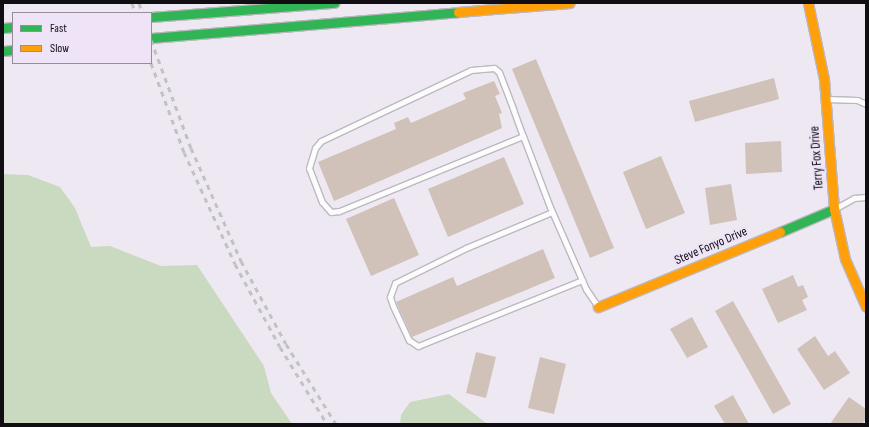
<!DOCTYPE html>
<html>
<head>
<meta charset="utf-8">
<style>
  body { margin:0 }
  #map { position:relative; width:869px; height:427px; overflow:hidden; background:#ede8f2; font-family:"Sofia Sans Condensed",sans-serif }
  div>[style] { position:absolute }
  .green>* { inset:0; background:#c9dac0 }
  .building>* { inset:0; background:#d0c2b9 }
  .roads { filter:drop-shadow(1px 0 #bdb8c0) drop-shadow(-1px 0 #bdb8c0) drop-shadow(0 1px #bdb8c0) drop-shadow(0 -1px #bdb8c0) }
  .lane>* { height:5px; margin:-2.5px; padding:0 2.5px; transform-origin:2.5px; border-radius:2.5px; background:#fcfcfd }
  .fast>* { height:9px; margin:-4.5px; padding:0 4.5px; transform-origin:4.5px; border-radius:4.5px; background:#30b455 }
  .slow>* { height:9px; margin:-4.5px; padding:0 4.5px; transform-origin:4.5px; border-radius:4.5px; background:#ff9f0a }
  .rail>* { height:3px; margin-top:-1.5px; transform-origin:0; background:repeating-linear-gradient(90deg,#c2c1c4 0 5px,transparent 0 10px) }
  span { translate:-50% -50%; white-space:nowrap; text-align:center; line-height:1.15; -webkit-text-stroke:4px #eee3f7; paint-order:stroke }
  .street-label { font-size:13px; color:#100d13 }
  .frame { position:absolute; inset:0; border:4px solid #100d13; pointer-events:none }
  .legend { position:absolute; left:12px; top:12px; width:140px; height:52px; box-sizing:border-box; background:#eee3f7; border:1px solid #958d9c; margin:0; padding:5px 7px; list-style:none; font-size:12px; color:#100d13 }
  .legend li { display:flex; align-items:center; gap:8px; height:20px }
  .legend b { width:20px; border:1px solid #958d9c }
</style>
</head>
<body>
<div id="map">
  <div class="green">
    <i style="clip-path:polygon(3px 174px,28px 175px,60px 187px,75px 208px,91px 247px,110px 246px,161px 266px,197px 265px,264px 366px,271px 393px,292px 424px,3px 424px)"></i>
    <i style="clip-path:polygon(449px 394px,487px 424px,400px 424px,401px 415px,410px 402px)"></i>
  </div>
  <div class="building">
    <i style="clip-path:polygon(536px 59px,614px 248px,590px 258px,512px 69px)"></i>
    <i style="clip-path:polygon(774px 78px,779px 99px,695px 122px,689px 101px)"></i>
    <i style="clip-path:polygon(494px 81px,500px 94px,495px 96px,502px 113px,499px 114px,502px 128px,334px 201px,318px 162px,396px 129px,394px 123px,408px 117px,411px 123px,466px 99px,463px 93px)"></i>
    <i style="clip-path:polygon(781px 141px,782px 172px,746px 174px,745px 143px)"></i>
    <i style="clip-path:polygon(661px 156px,685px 213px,646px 229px,623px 172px)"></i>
    <i style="clip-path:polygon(504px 157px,524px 204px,448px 237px,428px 189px)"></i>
    <i style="clip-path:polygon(731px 184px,737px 220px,710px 225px,705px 188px)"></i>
    <i style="clip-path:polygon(394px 198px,419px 255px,371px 276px,346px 219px)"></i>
    <i style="clip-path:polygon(543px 249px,555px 278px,412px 337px,396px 302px,453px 277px,457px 286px)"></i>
    <i style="clip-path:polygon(793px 275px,798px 287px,803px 285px,808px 297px,802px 300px,807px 310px,778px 323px,762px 289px)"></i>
    <i style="clip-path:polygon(733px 301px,791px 404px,773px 414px,715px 311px)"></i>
    <i style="clip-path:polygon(692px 317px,708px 347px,687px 358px,670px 329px)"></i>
    <i style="clip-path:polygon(815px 336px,828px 356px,835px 351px,850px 373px,824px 390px,797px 349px)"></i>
    <i style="clip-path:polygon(476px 352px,496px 357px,486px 398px,466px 393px)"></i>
    <i style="clip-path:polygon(540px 357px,566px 364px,554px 414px,528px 408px)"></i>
    <i style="clip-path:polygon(733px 395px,749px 424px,725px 424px,714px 406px)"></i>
    <i style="clip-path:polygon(849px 397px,866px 409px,866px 419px,862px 424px,830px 424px)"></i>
  </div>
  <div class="roads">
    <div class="lane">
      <i style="left:826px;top:99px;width:31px;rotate:2deg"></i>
      <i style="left:857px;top:100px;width:10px;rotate:24deg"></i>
      <i style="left:523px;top:136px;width:199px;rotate:157.8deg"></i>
      <i style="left:339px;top:211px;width:8px;rotate:173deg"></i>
      <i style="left:331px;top:212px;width:13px;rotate:-132deg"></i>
      <i style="left:322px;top:202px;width:36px;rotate:-111deg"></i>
      <i style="left:309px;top:168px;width:21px;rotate:-73deg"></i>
      <i style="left:315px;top:148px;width:9px;rotate:-49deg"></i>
      <i style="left:321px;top:141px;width:166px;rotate:-25.3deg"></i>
      <i style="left:471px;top:70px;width:23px;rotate:-5deg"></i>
      <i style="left:494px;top:68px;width:6px;rotate:39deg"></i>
      <i style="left:499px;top:72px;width:40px;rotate:69deg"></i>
      <i style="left:513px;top:109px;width:29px;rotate:70deg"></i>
      <i style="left:523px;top:136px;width:76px;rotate:69.2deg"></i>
      <i style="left:550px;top:207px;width:90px;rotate:66.3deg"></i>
      <i style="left:586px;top:289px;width:22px;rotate:56deg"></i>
      <i style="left:836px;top:208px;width:21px;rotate:-29deg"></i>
      <i style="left:854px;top:198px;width:12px;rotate:-5deg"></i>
      <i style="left:552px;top:212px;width:93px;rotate:157.3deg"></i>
      <i style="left:466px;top:248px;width:79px;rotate:153.8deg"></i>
      <i style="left:395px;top:283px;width:15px;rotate:110deg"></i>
      <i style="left:390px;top:297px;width:9px;rotate:72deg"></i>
      <i style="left:393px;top:306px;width:38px;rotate:65deg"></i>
      <i style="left:409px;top:340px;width:11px;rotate:34deg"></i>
      <i style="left:418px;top:346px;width:177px;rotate:-21.9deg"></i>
    </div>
    <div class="fast">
      <i style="left:151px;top:17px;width:184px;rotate:-4.4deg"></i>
      <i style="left:3px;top:28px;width:10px;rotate:-6deg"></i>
      <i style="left:151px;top:38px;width:308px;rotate:-4.8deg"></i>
      <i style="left:3px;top:51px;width:10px;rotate:-6deg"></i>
      <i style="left:780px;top:232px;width:59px;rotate:-23.1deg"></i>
    </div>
    <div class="slow">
      <i style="left:808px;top:3px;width:78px;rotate:78.1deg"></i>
      <i style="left:824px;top:79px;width:130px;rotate:85.6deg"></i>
      <i style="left:834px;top:209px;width:51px;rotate:77.6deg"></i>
      <i style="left:845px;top:259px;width:52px;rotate:66.4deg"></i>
      <i style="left:458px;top:12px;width:112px;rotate:-4.6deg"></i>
      <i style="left:598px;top:307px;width:197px;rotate:-22.4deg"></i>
    </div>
  </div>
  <div class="rail">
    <i style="left:132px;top:3px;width:10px;rotate:73deg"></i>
    <i style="left:139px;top:3px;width:10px;rotate:73deg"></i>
    <i style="left:151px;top:40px;width:115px;rotate:69.7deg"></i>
    <i style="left:191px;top:148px;width:124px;rotate:66.1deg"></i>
    <i style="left:241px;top:261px;width:94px;rotate:61.5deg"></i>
    <i style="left:286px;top:344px;width:94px;rotate:58deg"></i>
    <i style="left:151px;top:63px;width:95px;rotate:69.7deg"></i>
    <i style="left:184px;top:152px;width:123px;rotate:65.5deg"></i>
    <i style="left:235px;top:264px;width:94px;rotate:61.5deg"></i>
    <i style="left:280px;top:347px;width:90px;rotate:58.6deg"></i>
  </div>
  <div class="street-label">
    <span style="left:817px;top:158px;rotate:-94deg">Terry Fox Drive</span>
    <span style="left:711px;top:246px;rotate:-23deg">Steve Fonyo Drive</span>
  </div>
  <div class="frame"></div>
  <ul class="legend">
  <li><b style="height:5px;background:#30b455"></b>Fast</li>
  <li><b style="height:5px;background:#ff9f0a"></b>Slow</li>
  </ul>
</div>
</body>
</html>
